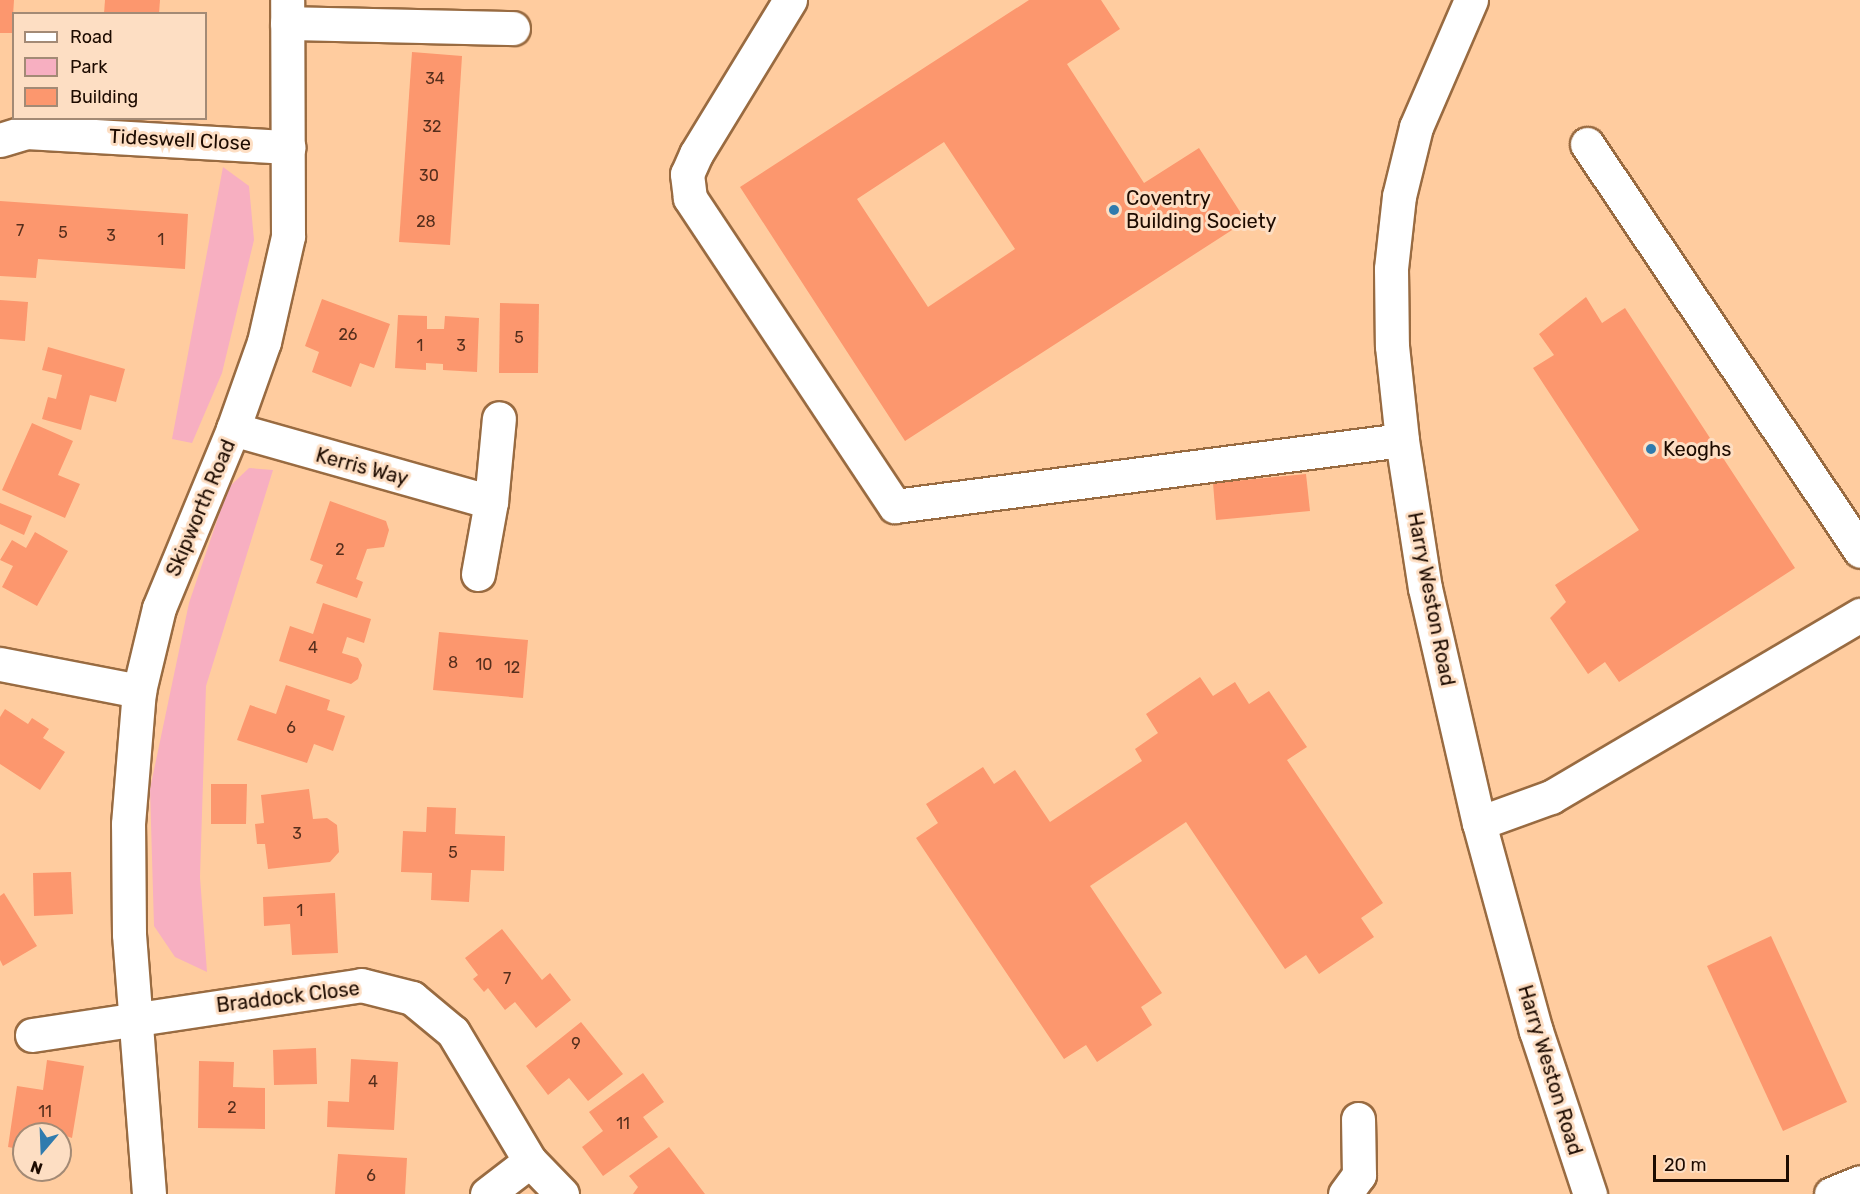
<!DOCTYPE html>
<html>
<head>
<meta charset="utf-8">
<style>
  body { margin:0 }
  #map { position:relative; width:1860px; height:1194px; overflow:hidden; background:#ffcc9f; font-family:Rubik,sans-serif }
  div>[style] { position:absolute }
  .green>* { inset:0; background:#f7afc1 }
  .building>* { inset:0; background:#fc976e }
  .roads { filter:drop-shadow(2px 0 #996b41) drop-shadow(-2px 0 #996b41) drop-shadow(0 2px #996b41) drop-shadow(0 -2px #996b41) }
  .minor>* { height:33px; margin:-16.5px; padding:0 16.5px; transform-origin:16.5px; border-radius:16.5px; background:#fff }
  .dots>* { width:16px; height:16px; translate:-50% -50%; box-sizing:border-box; border:3px solid #fddec3; border-radius:50% }
  span { translate:-50% -50%; white-space:nowrap; text-align:center; line-height:1.15; -webkit-text-stroke:6px #fddec3; paint-order:stroke }
  .number-label { font-size:16px; color:#552e1c }
  .number-label span { -webkit-text-stroke-width:0 }
  .street-label { font-size:20px; color:#1d0b00 }
  .poi-label { font-size:20px; color:#1d0b00 }
  .left { translate:0 -50%; text-align:left }
  .legend { position:absolute; left:12px; top:12px; width:195px; height:108px; box-sizing:border-box; background:#fddec3; border:2px solid #a38a75; margin:0; padding:8px 10px; list-style:none; font-size:18px; color:#1d0b00 }
  .legend li { display:flex; align-items:center; gap:12px; height:30px }
  .legend b { width:30px; border:2px solid #a38a75 }
  .north { position:absolute; left:12px; top:1122px; width:60px; height:60px; box-sizing:border-box; background:#fddec3; border:2px solid #a38a75; border-radius:50%; rotate:199deg; font-size:16px; font-weight:700; line-height:24px; text-align:center; color:#1d0b00 }
  .north::after { content:''; display:block; margin:auto; width:21px; height:27px; background:#307bae; clip-path:polygon(50% 0,100% 100%,50% 72%,0 100%) }
  .scale { position:absolute; left:1653px; top:1155px; width:136px; height:27px; box-sizing:border-box; border:3px solid #1d0b00; border-top:0; padding-left:8px; font-size:18px; line-height:21px; white-space:nowrap; color:#1d0b00; -webkit-text-stroke:4px #fddec3; paint-order:stroke }
</style>
</head>
<body>
<div id="map">
  <div class="green">
    <i style="clip-path:polygon(223px 167px,249px 186px,254px 240px,222px 373px,192px 443px,172px 439px)"></i>
    <i style="clip-path:polygon(249px 468px,273px 470px,206px 686px,200px 877px,207px 972px,175px 957px,154px 926px,150px 789px,189px 603px,228px 488px)"></i>
  </div>
  <div class="building">
    <i style="clip-path:polygon(0 0,14px 0,12px 33px,0 33px)"></i>
    <i style="clip-path:polygon(105px 0,160px 0,159px 14px,104px 14px)"></i>
    <i style="clip-path:polygon(evenodd,1029px 0,1101px 0,1120px 29px,1067px 64px,1144px 183px,1199px 148px,1246px 221px,905px 441px,740px 187px,1029px 0,944px 142px,1015px 249px,928px 307px,857px 199px,944px 142px)"></i>
    <i style="clip-path:polygon(412px 52px,462px 56px,450px 245px,399px 242px)"></i>
    <i style="clip-path:polygon(0 201px,188px 214px,185px 269px,38px 259px,36px 278px,0 276px)"></i>
    <i style="clip-path:polygon(1586px 297px,1602px 323px,1625px 308px,1795px 568px,1619px 682px,1605px 662px,1588px 674px,1550px 618px,1566px 602px,1555px 585px,1639px 530px,1533px 368px,1554px 355px,1539px 334px)"></i>
    <i style="clip-path:polygon(322px 299px,390px 324px,374px 368px,360px 363px,351px 387px,312px 372px,319px 352px,305px 346px)"></i>
    <i style="clip-path:polygon(0 300px,28px 302px,25px 341px,0 339px)"></i>
    <i style="clip-path:polygon(500px 303px,539px 304px,538px 373px,499px 373px)"></i>
    <i style="clip-path:polygon(398px 315px,427px 316px,427px 329px,444px 329px,445px 316px,479px 318px,477px 372px,443px 370px,443px 364px,426px 363px,426px 370px,395px 368px)"></i>
    <i style="clip-path:polygon(48px 347px,125px 369px,116px 402px,90px 395px,81px 430px,42px 419px,48px 397px,56px 399px,62px 375px,42px 370px)"></i>
    <i style="clip-path:polygon(32px 423px,73px 441px,58px 475px,80px 484px,65px 518px,2px 490px)"></i>
    <i style="clip-path:polygon(1306px 474px,1310px 511px,1216px 520px,1213px 483px)"></i>
    <i style="clip-path:polygon(330px 501px,386px 521px,389px 530px,384px 547px,367px 549px,356px 579px,363px 582px,357px 598px,316px 583px,323px 565px,310px 560px)"></i>
    <i style="clip-path:polygon(0 503px,32px 516px,24px 535px,0 524px)"></i>
    <i style="clip-path:polygon(35px 532px,68px 551px,37px 606px,2px 587px,13px 566px,0 560px,12px 540px,26px 548px)"></i>
    <i style="clip-path:polygon(323px 603px,371px 619px,364px 643px,347px 637px,342px 653px,358px 658px,362px 665px,358px 679px,351px 684px,279px 661px,290px 626px,313px 634px)"></i>
    <i style="clip-path:polygon(439px 632px,528px 640px,523px 698px,433px 690px)"></i>
    <i style="clip-path:polygon(1200px 677px,1213px 696px,1235px 682px,1249px 704px,1269px 691px,1307px 747px,1287px 760px,1383px 903px,1361px 918px,1374px 937px,1319px 974px,1306px 955px,1285px 969px,1186px 822px,1090px 886px,1162px 993px,1141px 1007px,1152px 1025px,1097px 1062px,1086px 1045px,1064px 1059px,916px 838px,938px 823px,926px 804px,983px 767px,994px 784px,1015px 770px,1050px 822px,1142px 761px,1135px 749px,1158px 733px,1146px 714px)"></i>
    <i style="clip-path:polygon(286px 685px,330px 700px,327px 710px,345px 716px,333px 751px,314px 744px,307px 763px,237px 740px,250px 705px,276px 714px)"></i>
    <i style="clip-path:polygon(5px 709px,28px 724px,32px 718px,49px 729px,43px 738px,65px 752px,40px 790px,0 764px,0 717px)"></i>
    <i style="clip-path:polygon(211px 784px,247px 784px,246px 824px,211px 824px)"></i>
    <i style="clip-path:polygon(309px 789px,313px 819px,327px 818px,337px 825px,339px 852px,330px 862px,268px 869px,265px 844px,257px 844px,255px 824px,264px 823px,261px 795px)"></i>
    <i style="clip-path:polygon(427px 807px,456px 808px,455px 834px,505px 836px,504px 871px,471px 870px,469px 902px,431px 900px,432px 873px,401px 872px,403px 831px,426px 832px)"></i>
    <i style="clip-path:polygon(71px 872px,73px 914px,34px 916px,33px 873px)"></i>
    <i style="clip-path:polygon(4px 893px,37px 946px,3px 966px,0 960px,0 896px)"></i>
    <i style="clip-path:polygon(335px 893px,338px 953px,292px 955px,290px 924px,264px 926px,263px 897px)"></i>
    <i style="clip-path:polygon(502px 929px,542px 980px,550px 973px,571px 1000px,536px 1028px,515px 1002px,505px 1010px,488px 988px,484px 992px,473px 979px,478px 975px,465px 958px)"></i>
    <i style="clip-path:polygon(1771px 936px,1847px 1102px,1783px 1131px,1707px 966px)"></i>
    <i style="clip-path:polygon(581px 1022px,623px 1074px,588px 1101px,569px 1078px,548px 1095px,526px 1066px)"></i>
    <i style="clip-path:polygon(316px 1048px,317px 1084px,274px 1085px,273px 1050px)"></i>
    <i style="clip-path:polygon(351px 1059px,398px 1062px,394px 1130px,327px 1127px,328px 1101px,349px 1102px)"></i>
    <i style="clip-path:polygon(47px 1060px,84px 1066px,72px 1138px,60px 1134px,24px 1134px,24px 1150px,8px 1147px,17px 1086px,43px 1090px)"></i>
    <i style="clip-path:polygon(199px 1061px,234px 1062px,233px 1087px,265px 1088px,265px 1129px,198px 1128px)"></i>
    <i style="clip-path:polygon(643px 1073px,664px 1102px,643px 1117px,658px 1137px,603px 1176px,582px 1147px,603px 1131px,589px 1112px)"></i>
    <i style="clip-path:polygon(669px 1147px,705px 1194px,633px 1194px,638px 1187px,629px 1176px)"></i>
    <i style="clip-path:polygon(338px 1154px,407px 1158px,405px 1194px,335px 1194px)"></i>
  </div>
  <div class="roads">
    <div class="minor">
      <i style="left:790px;top:0;width:180px;rotate:121.4deg"></i>
      <i style="left:696px;top:154px;width:22px;rotate:114deg"></i>
      <i style="left:687px;top:174px;width:24px;rotate:83deg"></i>
      <i style="left:690px;top:198px;width:370px;rotate:56.4deg"></i>
      <i style="left:895px;top:506px;width:511px;rotate:-7.42deg"></i>
      <i style="left:1471px;top:0;width:138px;rotate:113.4deg"></i>
      <i style="left:1416px;top:127px;width:71px;rotate:103.8deg"></i>
      <i style="left:1399px;top:196px;width:73px;rotate:96.3deg"></i>
      <i style="left:1391px;top:269px;width:77px;rotate:89.3deg"></i>
      <i style="left:1392px;top:346px;width:95px;rotate:83.9deg"></i>
      <i style="left:1402px;top:440px;width:150px;rotate:81.2deg"></i>
      <i style="left:1425px;top:588px;width:241px;rotate:77.1deg"></i>
      <i style="left:1479px;top:823px;width:216px;rotate:74.7deg"></i>
      <i style="left:1536px;top:1031px;width:172px;rotate:71.7deg"></i>
      <i style="left:287px;top:23px;width:226px;rotate:1.3deg"></i>
      <i style="left:0;top:140px;width:27px;rotate:-17deg"></i>
      <i style="left:26px;top:132px;width:263px;rotate:3.3deg"></i>
      <i style="left:1587px;top:144px;width:490px;rotate:56.1deg"></i>
      <i style="left:233px;top:429px;width:268px;rotate:15.8deg"></i>
      <i style="left:478px;top:574px;width:73px;rotate:-79.8deg"></i>
      <i style="left:491px;top:502px;width:84px;rotate:-84.6deg"></i>
      <i style="left:0;top:664px;width:142px;rotate:11deg"></i>
      <i style="left:1479px;top:823px;width:77px;rotate:-19.9deg"></i>
      <i style="left:1551px;top:797px;width:359px;rotate:-30.5deg"></i>
      <i style="left:32px;top:1035px;width:333px;rotate:-8.6deg"></i>
      <i style="left:361px;top:985px;width:53px;rotate:14.3deg"></i>
      <i style="left:412px;top:998px;width:53px;rotate:39.7deg"></i>
      <i style="left:453px;top:1032px;width:150px;rotate:59.2deg"></i>
      <i style="left:530px;top:1161px;width:46px;rotate:45.9deg"></i>
      <i style="left:149px;top:1194px;width:261px;rotate:-94.4deg"></i>
      <i style="left:129px;top:934px;width:110px;rotate:-90.5deg"></i>
      <i style="left:128px;top:824px;width:133px;rotate:-85.3deg"></i>
      <i style="left:139px;top:691px;width:85px;rotate:-76.5deg"></i>
      <i style="left:159px;top:608px;width:194px;rotate:-67.5deg"></i>
      <i style="left:233px;top:429px;width:92px;rotate:-70.4deg"></i>
      <i style="left:264px;top:342px;width:109px;rotate:-77.2deg"></i>
      <i style="left:288px;top:236px;width:236px;rotate:-90.2deg"></i>
      <i style="left:487px;top:1194px;width:54px;rotate:-37.5deg"></i>
      <i style="left:1345px;top:1194px;width:24px;rotate:-54deg"></i>
      <i style="left:1359px;top:1175px;width:56px;rotate:-91deg"></i>
      <i style="left:1831px;top:1194px;width:31px;rotate:-22deg"></i>
    </div>
  </div>
  <div class="dots">
    <i style="left:1114px;top:210px;background:#307bae"></i>
    <i style="left:1651px;top:449px;background:#307bae"></i>
  </div>
  <div class="number-label">
    <span style="left:435px;top:79px">34</span>
    <span style="left:432px;top:127px">32</span>
    <span style="left:429px;top:176px">30</span>
    <span style="left:426px;top:222px">28</span>
    <span style="left:20px;top:231px">7</span>
    <span style="left:63px;top:233px">5</span>
    <span style="left:111px;top:236px">3</span>
    <span style="left:161px;top:240px">1</span>
    <span style="left:348px;top:335px">26</span>
    <span style="left:519px;top:338px">5</span>
    <span style="left:420px;top:346px">1</span>
    <span style="left:461px;top:346px">3</span>
    <span style="left:340px;top:550px">2</span>
    <span style="left:313px;top:648px">4</span>
    <span style="left:453px;top:663px">8</span>
    <span style="left:484px;top:665px">10</span>
    <span style="left:512px;top:668px">12</span>
    <span style="left:291px;top:728px">6</span>
    <span style="left:297px;top:834px">3</span>
    <span style="left:453px;top:853px">5</span>
    <span style="left:300px;top:911px">1</span>
    <span style="left:507px;top:979px">7</span>
    <span style="left:576px;top:1044px">9</span>
    <span style="left:373px;top:1082px">4</span>
    <span style="left:232px;top:1108px">2</span>
    <span style="left:45px;top:1112px">11</span>
    <span style="left:623px;top:1124px">11</span>
    <span style="left:371px;top:1176px">6</span>
  </div>
  <div class="street-label">
    <span style="left:180px;top:140px;rotate:3deg">Tideswell Close</span>
    <span style="left:362px;top:467px;rotate:15deg">Kerris Way</span>
    <span style="left:201px;top:508px;rotate:-67deg">Skipworth Road</span>
    <span style="left:1431px;top:599px;rotate:79deg">Harry Weston Road</span>
    <span style="left:288px;top:997px;rotate:-7deg">Braddock Close</span>
    <span style="left:1550px;top:1070px;rotate:73deg">Harry Weston Road</span>
  </div>
  <div class="poi-label">
    <span class="left" style="left:1126px;top:210px">Coventry<br>Building Society</span>
    <span class="left" style="left:1663px;top:449px">Keoghs</span>
  </div>
  <ul class="legend">
  <li><b style="height:8px;background:#fff"></b>Road</li>
  <li><b style="height:16px;background:#f7afc1"></b>Park</li>
  <li><b style="height:16px;background:#fc976e"></b>Building</li>
  </ul>
  <div class="north">N</div>
  <div class="scale">20 m</div>
</div>
</body>
</html>
